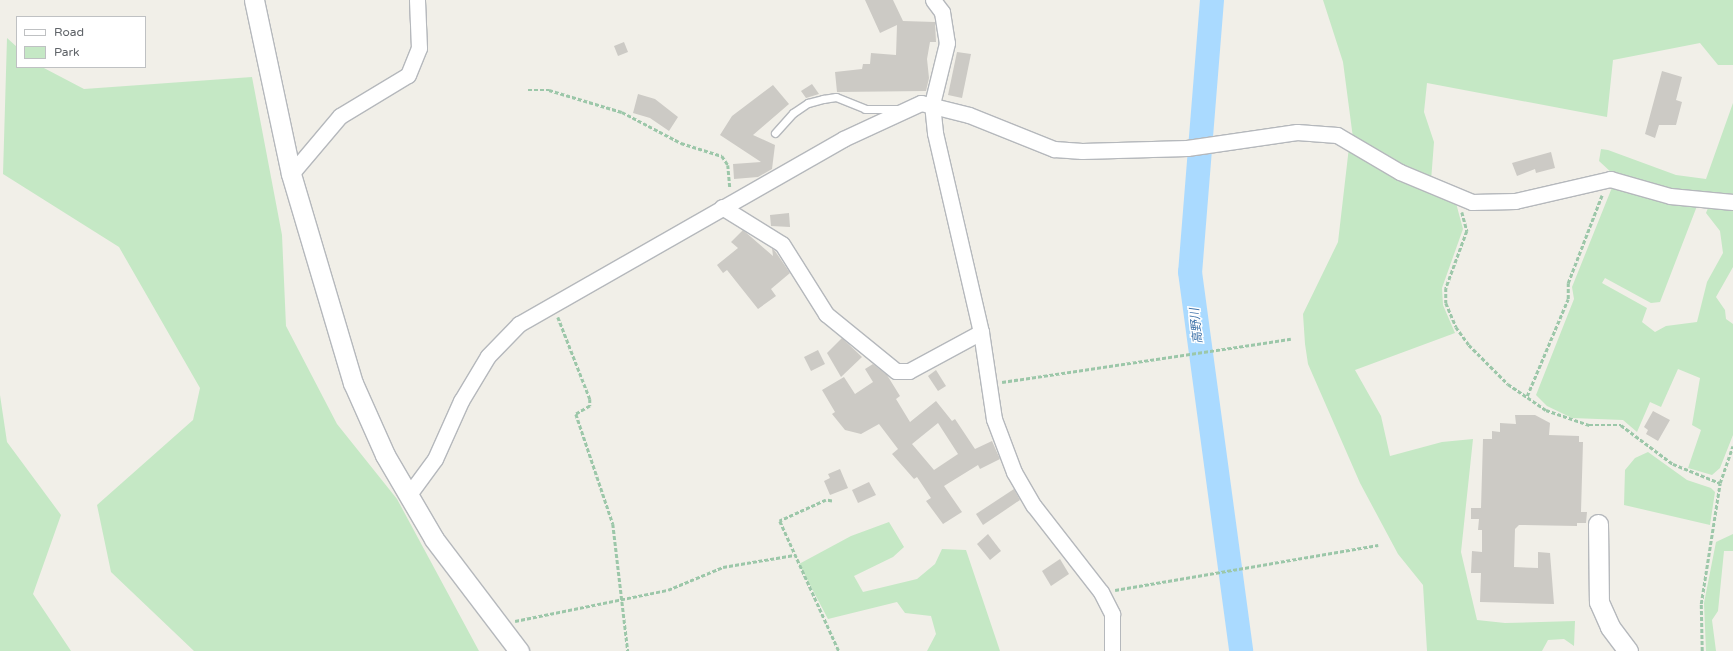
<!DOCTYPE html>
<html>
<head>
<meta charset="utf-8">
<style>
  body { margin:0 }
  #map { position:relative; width:1733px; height:651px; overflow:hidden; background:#f1efe8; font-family:"Varela Round","Noto Sans JP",sans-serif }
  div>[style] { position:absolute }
  .green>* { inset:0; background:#c5e8c5 }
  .river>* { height:24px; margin:-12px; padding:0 12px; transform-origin:12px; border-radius:12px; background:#aadaff }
  .building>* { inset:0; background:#cccac5 }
  .path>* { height:2.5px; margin-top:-1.25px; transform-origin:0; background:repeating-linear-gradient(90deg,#9cc7a9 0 4px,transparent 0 6px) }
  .roads { filter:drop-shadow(1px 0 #b5b8bc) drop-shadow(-1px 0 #b5b8bc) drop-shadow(0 1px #b5b8bc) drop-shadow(0 -1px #b5b8bc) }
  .service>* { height:7px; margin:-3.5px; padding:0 3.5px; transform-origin:3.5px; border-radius:3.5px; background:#fff }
  .minor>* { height:15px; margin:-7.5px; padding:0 7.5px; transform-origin:7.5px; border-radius:7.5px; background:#fff }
  .tertiary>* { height:19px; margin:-9.5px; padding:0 9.5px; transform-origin:9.5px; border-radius:9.5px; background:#fff }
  span { translate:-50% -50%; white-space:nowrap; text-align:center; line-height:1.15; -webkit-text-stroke:3px #fff; paint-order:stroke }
  .water-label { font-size:12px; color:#4174aa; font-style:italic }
  .legend { position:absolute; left:16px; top:16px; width:130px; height:52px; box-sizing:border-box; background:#fff; border:1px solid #bfc1c3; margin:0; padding:5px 7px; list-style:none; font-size:12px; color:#5f6368 }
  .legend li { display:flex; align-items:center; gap:8px; height:20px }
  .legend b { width:20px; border:1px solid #bfc1c3 }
</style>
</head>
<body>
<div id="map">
  <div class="green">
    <i style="clip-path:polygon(1323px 0,1733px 0,1733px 65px,1718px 65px,1700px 43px,1613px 60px,1607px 117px,1427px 83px,1424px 112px,1434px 142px,1431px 181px,1353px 138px,1343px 62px)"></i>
    <i style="clip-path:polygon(7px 38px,17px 47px,17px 67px,42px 67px,84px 89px,252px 77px,282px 235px,286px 326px,337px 424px,397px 499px,479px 651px,194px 651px,111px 572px,97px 505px,193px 420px,200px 388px,119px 247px,3px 174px)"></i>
    <i style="clip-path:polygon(1733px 103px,1733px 197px,1673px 191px,1613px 174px,1599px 161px,1601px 149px,1608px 150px,1676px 175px,1706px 179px)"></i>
    <i style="clip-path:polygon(1349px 147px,1456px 203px,1463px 229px,1442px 288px,1443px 305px,1455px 333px,1355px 370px,1381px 416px,1390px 456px,1442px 442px,1473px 439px,1461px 552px,1477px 620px,1505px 623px,1575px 621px,1574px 646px,1564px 639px,1548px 640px,1542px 651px,1427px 651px,1423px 585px,1398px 554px,1360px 483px,1308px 364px,1305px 344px,1303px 314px,1338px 242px)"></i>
    <i style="clip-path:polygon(1613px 185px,1697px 206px,1660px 302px,1651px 303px,1605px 278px,1602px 283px,1647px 308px,1642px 322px,1655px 332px,1666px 326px,1697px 322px,1707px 282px,1723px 253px,1720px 231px,1706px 213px,1708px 208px,1733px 209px,1733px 267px,1716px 297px,1725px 310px,1726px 319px,1733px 324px,1733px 435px,1720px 468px,1712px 475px,1688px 468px,1701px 430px,1692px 425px,1700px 378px,1678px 369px,1661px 407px,1650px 402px,1637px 432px,1623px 420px,1572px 418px,1547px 406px,1536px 395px,1574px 299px,1572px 287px)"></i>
    <i style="clip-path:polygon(0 395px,7px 442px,61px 515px,33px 594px,71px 651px,0 651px)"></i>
    <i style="clip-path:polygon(1648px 452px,1687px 480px,1711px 488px,1715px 492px,1710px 525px,1624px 505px,1625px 470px,1635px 458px)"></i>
    <i style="clip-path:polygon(889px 522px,904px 547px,893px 557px,854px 576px,863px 592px,917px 579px,935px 564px,942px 549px,966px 550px,1000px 651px,927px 651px,936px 634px,931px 616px,905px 613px,897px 602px,828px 619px,799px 564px,851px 536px)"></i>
    <i style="clip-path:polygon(1733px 534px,1733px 551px,1724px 551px,1718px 611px,1712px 620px,1716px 651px,1706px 651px,1704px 603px,1716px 542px)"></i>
  </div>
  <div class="river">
    <i style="left:1212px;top:0;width:273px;rotate:94.6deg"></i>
    <i style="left:1190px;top:272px;width:382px;rotate:82.3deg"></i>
  </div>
  <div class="building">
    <i style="clip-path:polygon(865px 0,893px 0,903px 21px,935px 22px,936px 42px,930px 42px,927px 59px,929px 78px,926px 91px,837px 92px,835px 72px,862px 69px,863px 64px,870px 64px,871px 53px,896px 55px,897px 25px,880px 33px)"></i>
    <i style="clip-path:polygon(624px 42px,628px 52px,618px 56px,614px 46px)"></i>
    <i style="clip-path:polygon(957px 52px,971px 54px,962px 98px,948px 95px)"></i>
    <i style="clip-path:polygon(1662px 71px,1682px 77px,1676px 100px,1682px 102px,1676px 125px,1659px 125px,1655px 138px,1645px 134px)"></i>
    <i style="clip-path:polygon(812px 84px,819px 94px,806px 98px,801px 91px)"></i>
    <i style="clip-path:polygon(773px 85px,789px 104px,753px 135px,775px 145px,772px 169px,758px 177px,734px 179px,733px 164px,761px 162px,720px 135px,732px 116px)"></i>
    <i style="clip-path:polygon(638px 94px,655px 99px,678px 117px,669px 131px,650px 118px,633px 113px)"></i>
    <i style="clip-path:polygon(1551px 152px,1555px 168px,1536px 173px,1535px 169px,1517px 176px,1512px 163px)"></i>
    <i style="clip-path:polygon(789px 213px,790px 227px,771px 226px,770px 215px)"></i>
    <i style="clip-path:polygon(743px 230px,773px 256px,772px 248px,775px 251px,790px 273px,771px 289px,776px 296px,758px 309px,727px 270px,723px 273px,717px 265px,738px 248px,731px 242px)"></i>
    <i style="clip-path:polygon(842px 338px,862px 357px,841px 377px,827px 353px)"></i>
    <i style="clip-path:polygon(818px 350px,825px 364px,811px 371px,804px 357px)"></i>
    <i style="clip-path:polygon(evenodd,873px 364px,887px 375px,900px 396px,896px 399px,910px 422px,936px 401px,952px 421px,955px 419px,975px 449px,992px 441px,995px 448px,1000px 459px,980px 469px,978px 465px,944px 486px,962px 512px,943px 524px,926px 501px,931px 498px,917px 477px,914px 479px,892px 454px,898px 449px,879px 424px,861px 434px,845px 430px,832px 414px,835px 412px,822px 390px,844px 377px,855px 394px,873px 382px,865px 369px,873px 364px,938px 423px,958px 454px,934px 470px,912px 444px,938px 423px)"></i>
    <i style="clip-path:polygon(936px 370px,946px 386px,938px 391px,928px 376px)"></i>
    <i style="clip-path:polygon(1653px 411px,1670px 420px,1658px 441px,1646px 434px,1648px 430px,1644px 427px)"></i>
    <i style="clip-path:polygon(1515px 415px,1535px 415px,1550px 423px,1549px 435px,1579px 436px,1579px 442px,1583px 442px,1581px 512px,1587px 512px,1586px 523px,1577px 523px,1577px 526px,1519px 525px,1515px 529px,1514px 567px,1538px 568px,1538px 552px,1550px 553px,1554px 604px,1480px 602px,1481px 573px,1471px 573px,1472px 551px,1482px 552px,1482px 530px,1478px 530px,1479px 519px,1471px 519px,1471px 508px,1481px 508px,1483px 439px,1492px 439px,1492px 431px,1500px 432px,1500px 423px,1516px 424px)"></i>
    <i style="clip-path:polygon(840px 469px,848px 488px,830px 495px,824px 481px,830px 478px,828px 474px)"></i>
    <i style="clip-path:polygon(869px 482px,876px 495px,858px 503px,852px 490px)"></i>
    <i style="clip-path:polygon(1014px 489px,1020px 500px,983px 525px,976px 514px)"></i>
    <i style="clip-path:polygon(988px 534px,1001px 551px,990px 560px,977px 544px)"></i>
    <i style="clip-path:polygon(1060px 559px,1069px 574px,1051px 586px,1042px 571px)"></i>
  </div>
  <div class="path">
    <i style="left:528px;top:90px;width:21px"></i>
    <i style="left:549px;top:90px;width:76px;rotate:16.8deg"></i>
    <i style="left:622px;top:112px;width:67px;rotate:27.7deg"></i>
    <i style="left:681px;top:143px;width:43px;rotate:17.6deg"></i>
    <i style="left:722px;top:156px;width:11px;rotate:56deg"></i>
    <i style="left:728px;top:165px;width:22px;rotate:85deg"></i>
    <i style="left:1462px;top:212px;width:20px;rotate:75deg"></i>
    <i style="left:1467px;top:231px;width:61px;rotate:110.2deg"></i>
    <i style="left:1446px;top:288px;width:15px;rotate:90deg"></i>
    <i style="left:1446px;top:303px;width:26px;rotate:67deg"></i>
    <i style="left:1456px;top:327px;width:22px;rotate:54deg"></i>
    <i style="left:1469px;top:345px;width:55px;rotate:45deg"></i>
    <i style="left:1508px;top:384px;width:46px;rotate:34.4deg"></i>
    <i style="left:1546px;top:410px;width:46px;rotate:19.2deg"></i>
    <i style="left:1589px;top:425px;width:32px"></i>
    <i style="left:1621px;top:425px;width:65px;rotate:36.9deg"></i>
    <i style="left:1673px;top:464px;width:51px;rotate:22deg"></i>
    <i style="left:558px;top:317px;width:88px;rotate:68.7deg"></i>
    <i style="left:590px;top:399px;width:7px;rotate:90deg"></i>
    <i style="left:590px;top:406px;width:16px;rotate:150deg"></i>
    <i style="left:576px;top:414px;width:116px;rotate:71.4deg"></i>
    <i style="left:613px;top:524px;width:128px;rotate:83.3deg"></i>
    <i style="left:1002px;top:382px;width:292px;rotate:-8.5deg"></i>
    <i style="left:1527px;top:396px;width:105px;rotate:-67.1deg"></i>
    <i style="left:1568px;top:299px;width:16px;rotate:-90deg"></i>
    <i style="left:1568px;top:283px;width:94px;rotate:-68.9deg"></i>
    <i style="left:832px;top:501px;width:6px;rotate:-171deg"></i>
    <i style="left:826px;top:500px;width:51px;rotate:155.5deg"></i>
    <i style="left:780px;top:521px;width:143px;rotate:65.6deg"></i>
    <i style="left:1115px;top:590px;width:267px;rotate:-9.7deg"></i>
    <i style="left:515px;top:621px;width:156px;rotate:-11.5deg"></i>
    <i style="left:668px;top:590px;width:60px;rotate:-22.7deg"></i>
    <i style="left:723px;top:567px;width:72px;rotate:-9.6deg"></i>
    <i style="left:1702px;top:651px;width:47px;rotate:-91.2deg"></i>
    <i style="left:1701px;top:604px;width:122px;rotate:-81.1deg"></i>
    <i style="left:1720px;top:483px;width:39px;rotate:-71deg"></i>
  </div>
  <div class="roads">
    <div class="service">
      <i style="left:775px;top:133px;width:27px;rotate:-48deg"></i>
      <i style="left:793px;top:113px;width:18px;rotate:-34deg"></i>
      <i style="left:808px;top:103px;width:16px;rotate:-15deg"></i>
      <i style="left:823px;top:99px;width:13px;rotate:-9deg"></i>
      <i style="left:836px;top:97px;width:31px;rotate:22deg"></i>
      <i style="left:865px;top:109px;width:34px"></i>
    </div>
    <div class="minor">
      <i style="left:933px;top:0;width:15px;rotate:53deg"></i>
      <i style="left:942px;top:12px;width:31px;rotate:81deg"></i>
      <i style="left:947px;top:43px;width:63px;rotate:103.8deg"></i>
      <i style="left:932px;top:104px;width:29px;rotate:84deg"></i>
      <i style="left:935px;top:133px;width:204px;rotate:77deg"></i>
      <i style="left:981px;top:332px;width:88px;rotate:81.5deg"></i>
      <i style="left:994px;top:419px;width:57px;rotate:69.3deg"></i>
      <i style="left:1014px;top:472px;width:39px;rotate:60deg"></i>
      <i style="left:1034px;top:506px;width:109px;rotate:52.1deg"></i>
      <i style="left:1101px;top:592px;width:25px;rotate:63deg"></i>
      <i style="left:1112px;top:614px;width:37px;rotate:90deg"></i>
      <i style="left:291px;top:174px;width:76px;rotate:-49.8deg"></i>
      <i style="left:340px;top:116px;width:79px;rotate:-31.1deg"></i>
      <i style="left:408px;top:75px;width:29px;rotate:-68deg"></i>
      <i style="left:419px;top:48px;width:48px;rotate:-92.4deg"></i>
      <i style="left:722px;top:207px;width:70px;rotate:31.7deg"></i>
      <i style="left:782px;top:244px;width:83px;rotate:57.8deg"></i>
      <i style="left:826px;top:314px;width:90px;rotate:39.2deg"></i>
      <i style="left:896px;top:371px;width:13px"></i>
      <i style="left:909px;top:371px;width:82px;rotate:-28.4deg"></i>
      <i style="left:410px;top:493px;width:42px;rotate:-53.7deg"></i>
      <i style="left:435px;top:459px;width:64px;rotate:-65.9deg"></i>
      <i style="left:461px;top:401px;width:52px;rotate:-59deg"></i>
      <i style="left:488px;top:356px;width:45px;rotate:-45.9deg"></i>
      <i style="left:519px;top:324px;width:373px;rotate:-29.7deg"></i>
      <i style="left:843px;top:139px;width:86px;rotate:-24.8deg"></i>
      <i style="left:921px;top:103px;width:49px;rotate:14deg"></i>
      <i style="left:969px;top:115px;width:92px;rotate:21.8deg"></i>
      <i style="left:1054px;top:149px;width:28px;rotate:4deg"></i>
      <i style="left:1082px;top:151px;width:105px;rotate:-1.6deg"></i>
      <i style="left:1187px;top:148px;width:111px;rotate:-8.3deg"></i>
      <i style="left:1297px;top:132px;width:40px;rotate:4.3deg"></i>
      <i style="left:1337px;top:135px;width:73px;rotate:30.4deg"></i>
      <i style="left:1400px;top:172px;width:78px;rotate:22.6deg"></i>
      <i style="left:1472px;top:202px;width:43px;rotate:-1.3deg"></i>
      <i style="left:1515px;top:201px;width:98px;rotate:-13deg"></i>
      <i style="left:1610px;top:179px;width:62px;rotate:15.8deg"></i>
      <i style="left:1670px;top:196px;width:63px;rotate:5.4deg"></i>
    </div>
    <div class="tertiary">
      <i style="left:254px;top:0;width:178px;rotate:78deg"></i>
      <i style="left:291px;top:174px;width:218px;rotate:73.5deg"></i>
      <i style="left:353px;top:383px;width:79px;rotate:66deg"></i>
      <i style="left:385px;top:455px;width:97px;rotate:59.7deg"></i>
      <i style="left:434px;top:539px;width:141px;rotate:52.8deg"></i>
      <i style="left:1598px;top:524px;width:78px;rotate:89.3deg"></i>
      <i style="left:1599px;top:602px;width:27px;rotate:66deg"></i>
      <i style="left:1610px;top:627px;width:30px;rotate:53deg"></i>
    </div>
  </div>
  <div class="water-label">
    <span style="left:1197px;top:326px;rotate:-96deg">高野川</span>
  </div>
  <ul class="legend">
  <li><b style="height:5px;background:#fff"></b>Road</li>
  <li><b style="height:11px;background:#c5e8c5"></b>Park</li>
  </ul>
</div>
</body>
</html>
